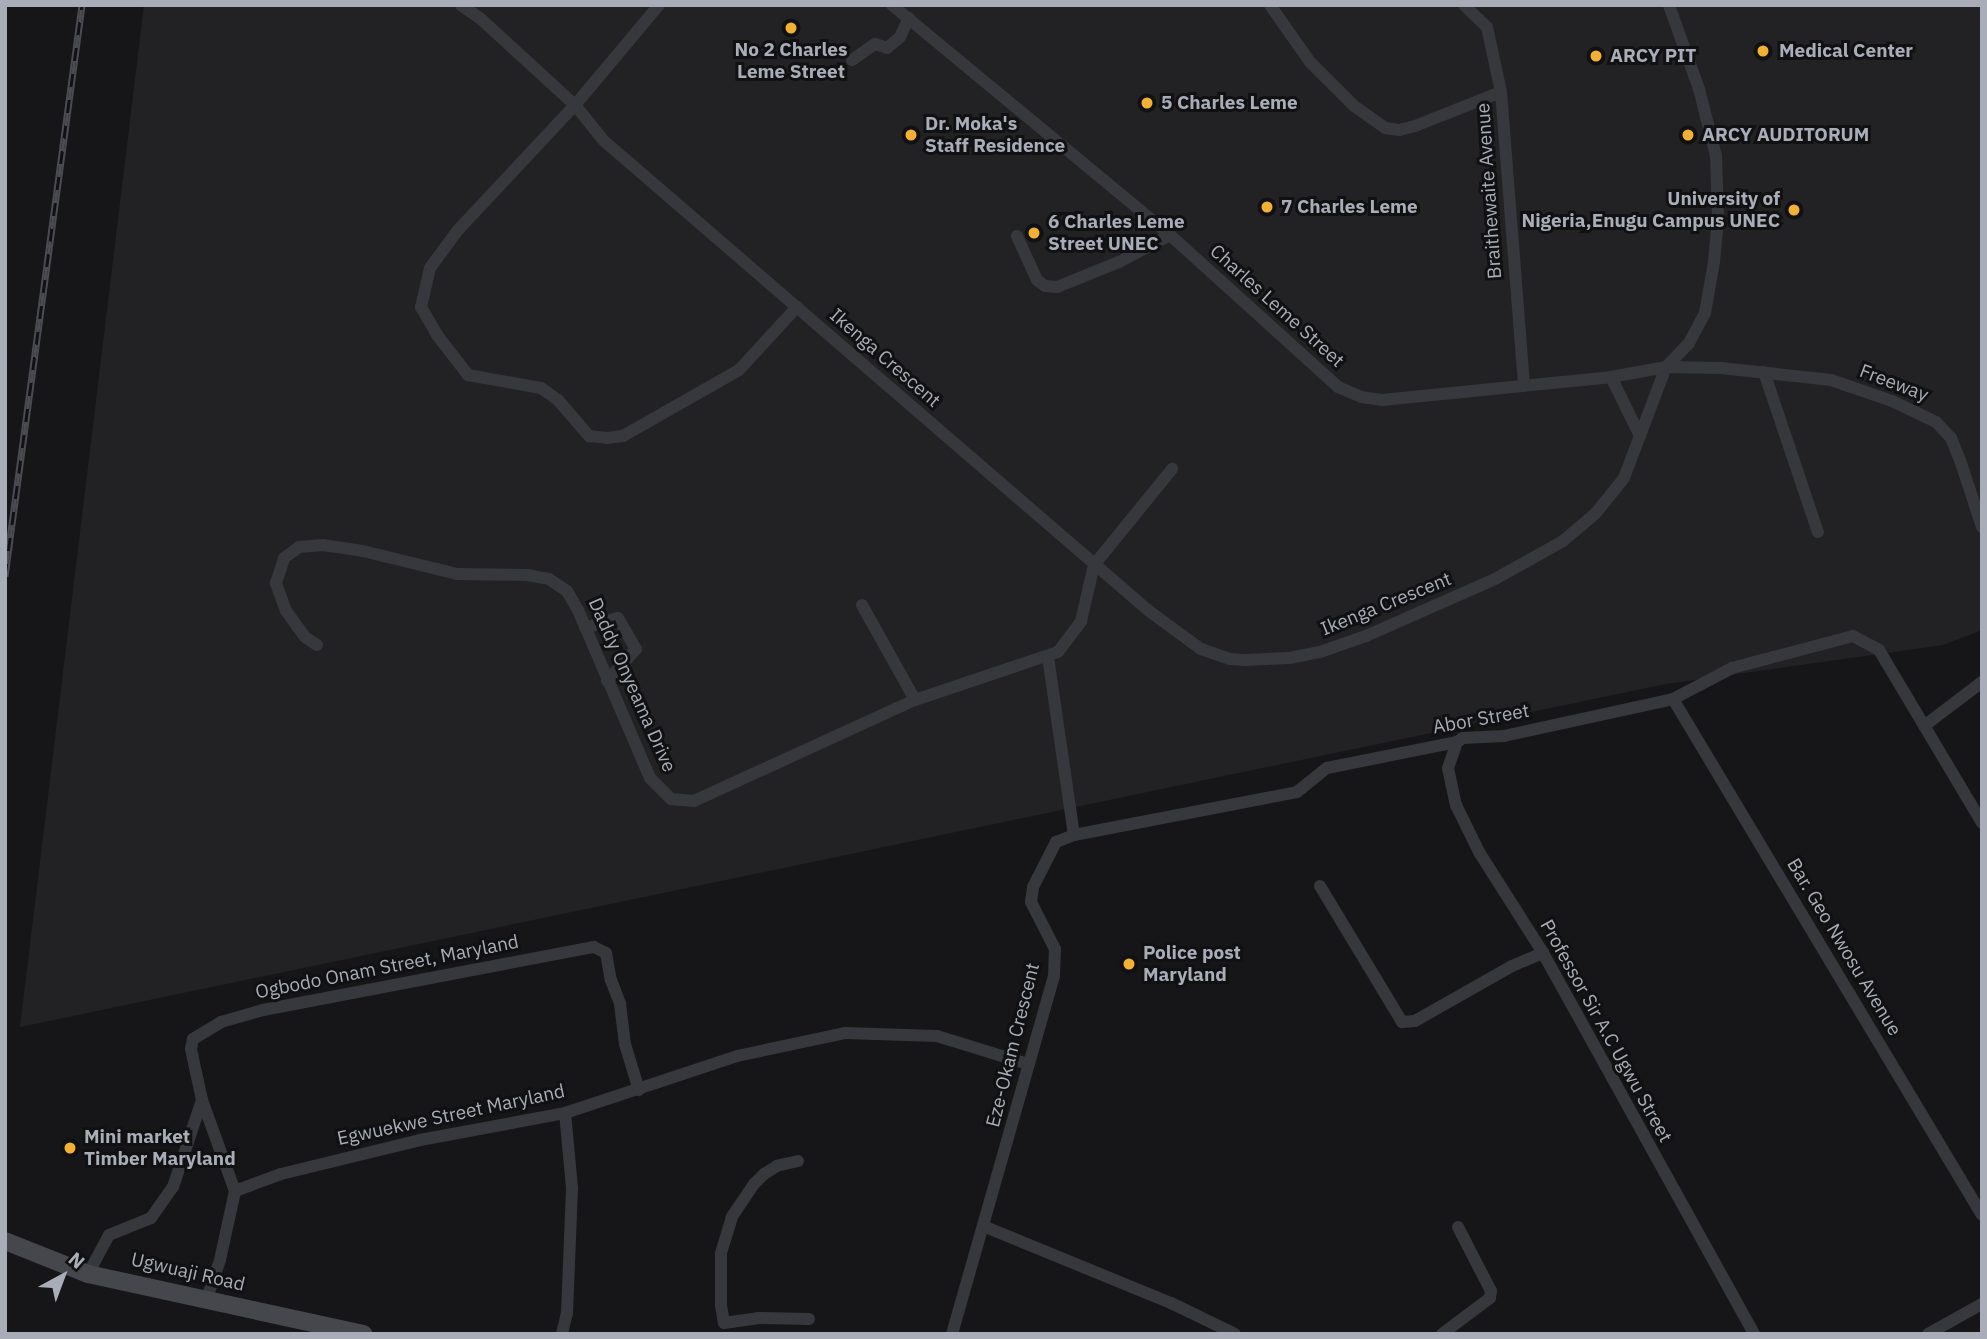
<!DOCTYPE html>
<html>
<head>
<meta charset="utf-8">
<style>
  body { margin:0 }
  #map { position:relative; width:1987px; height:1339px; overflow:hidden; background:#161618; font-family:"IBM Plex Sans",sans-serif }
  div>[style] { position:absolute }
  .built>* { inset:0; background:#222225 }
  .street>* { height:12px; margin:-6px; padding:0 6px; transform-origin:6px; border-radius:6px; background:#37383d }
  .secondary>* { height:18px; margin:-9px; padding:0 9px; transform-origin:9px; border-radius:9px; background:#45474d }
  .rail>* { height:7px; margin-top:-3.5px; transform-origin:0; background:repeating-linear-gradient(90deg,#111113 0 13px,#4a4c52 0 26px); box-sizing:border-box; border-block:2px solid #4a4c52 }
  .dots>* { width:19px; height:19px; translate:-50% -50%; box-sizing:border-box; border:4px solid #111113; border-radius:50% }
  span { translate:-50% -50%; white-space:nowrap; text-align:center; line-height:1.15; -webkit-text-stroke:6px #111113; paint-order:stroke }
  .poi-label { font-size:19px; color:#a8adb8; font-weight:700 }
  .left { translate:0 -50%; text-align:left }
  .right { translate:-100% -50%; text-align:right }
  .street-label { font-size:19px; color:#a8adb8 }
  .frame { position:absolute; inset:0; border:7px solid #a8adb8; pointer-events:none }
  .north { position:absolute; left:28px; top:1241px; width:70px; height:70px; -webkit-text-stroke:5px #111113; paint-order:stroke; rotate:41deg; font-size:19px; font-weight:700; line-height:28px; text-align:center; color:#a8adb8 }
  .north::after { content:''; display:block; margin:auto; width:24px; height:32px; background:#a8adb8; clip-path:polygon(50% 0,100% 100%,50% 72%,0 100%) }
</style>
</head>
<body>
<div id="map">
  <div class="built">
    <i style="clip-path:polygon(144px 5px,1982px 5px,1982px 630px,1943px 645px,1666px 684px,20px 1027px)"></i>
  </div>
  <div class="street">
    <i style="left:461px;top:5px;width:24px;rotate:35deg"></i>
    <i style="left:481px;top:19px;width:127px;rotate:42.5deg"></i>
    <i style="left:575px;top:105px;width:45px;rotate:51.3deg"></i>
    <i style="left:603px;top:140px;width:721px;rotate:40.78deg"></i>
    <i style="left:1149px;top:611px;width:64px;rotate:36.2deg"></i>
    <i style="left:1201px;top:649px;width:31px;rotate:19deg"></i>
    <i style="left:1230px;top:659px;width:15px;rotate:4deg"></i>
    <i style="left:1245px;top:660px;width:44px;rotate:-2.6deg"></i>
    <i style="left:1289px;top:658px;width:32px;rotate:-11deg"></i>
    <i style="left:1320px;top:652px;width:49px;rotate:-19.2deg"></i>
    <i style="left:1366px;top:636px;width:141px;rotate:-23.8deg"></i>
    <i style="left:1495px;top:579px;width:78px;rotate:-29.2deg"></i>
    <i style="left:1563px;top:541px;width:42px;rotate:-40.2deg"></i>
    <i style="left:1595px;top:514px;width:46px;rotate:-51.1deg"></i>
    <i style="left:1624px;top:478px;width:119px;rotate:-69.3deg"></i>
    <i style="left:1666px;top:367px;width:33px;rotate:-46deg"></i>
    <i style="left:1689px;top:343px;width:34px;rotate:-62deg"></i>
    <i style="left:1705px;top:313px;width:52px;rotate:-80deg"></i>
    <i style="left:1714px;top:262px;width:44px;rotate:-84.8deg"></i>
    <i style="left:1718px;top:218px;width:62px;rotate:-91.8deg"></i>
    <i style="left:1716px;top:156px;width:69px;rotate:-104.2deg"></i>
    <i style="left:1699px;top:89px;width:89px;rotate:-109.7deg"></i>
    <i style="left:659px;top:5px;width:131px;rotate:130deg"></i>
    <i style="left:575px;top:105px;width:171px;rotate:133.1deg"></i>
    <i style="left:458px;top:230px;width:47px;rotate:126.4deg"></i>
    <i style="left:430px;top:268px;width:40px;rotate:103deg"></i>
    <i style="left:421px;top:307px;width:32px;rotate:60deg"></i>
    <i style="left:437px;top:335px;width:51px;rotate:52.2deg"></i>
    <i style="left:468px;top:375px;width:74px;rotate:10.1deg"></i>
    <i style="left:541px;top:388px;width:21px;rotate:35deg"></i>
    <i style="left:558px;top:400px;width:48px;rotate:49.3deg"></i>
    <i style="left:589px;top:436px;width:18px;rotate:6deg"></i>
    <i style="left:607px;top:438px;width:16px;rotate:-7deg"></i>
    <i style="left:623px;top:436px;width:133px;rotate:-29.6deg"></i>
    <i style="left:739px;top:370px;width:86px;rotate:-47.4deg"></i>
    <i style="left:892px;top:5px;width:361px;rotate:39.6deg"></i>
    <i style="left:1170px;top:235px;width:227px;rotate:42.1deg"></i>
    <i style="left:1338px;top:387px;width:25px;rotate:23deg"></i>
    <i style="left:1361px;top:397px;width:21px;rotate:8deg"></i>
    <i style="left:1382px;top:400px;width:230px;rotate:-5.7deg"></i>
    <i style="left:1611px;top:377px;width:56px;rotate:-10.3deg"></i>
    <i style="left:1666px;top:367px;width:55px;rotate:1deg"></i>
    <i style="left:1721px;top:368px;width:111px;rotate:6.2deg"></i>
    <i style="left:1831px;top:380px;width:65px;rotate:19deg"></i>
    <i style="left:1892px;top:401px;width:49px;rotate:25.5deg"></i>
    <i style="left:1936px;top:422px;width:22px;rotate:47deg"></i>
    <i style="left:1951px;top:438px;width:24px;rotate:68deg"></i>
    <i style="left:1960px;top:460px;width:71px;rotate:71.8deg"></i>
    <i style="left:1270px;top:5px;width:70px;rotate:54.9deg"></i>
    <i style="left:1310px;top:62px;width:62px;rotate:45deg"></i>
    <i style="left:1354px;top:106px;width:38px;rotate:35deg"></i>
    <i style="left:1385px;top:128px;width:14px;rotate:8deg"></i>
    <i style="left:1399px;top:130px;width:16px;rotate:-14deg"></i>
    <i style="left:1415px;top:126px;width:92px;rotate:-21.6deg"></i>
    <i style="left:1464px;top:5px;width:32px;rotate:44deg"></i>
    <i style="left:1487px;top:27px;width:66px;rotate:77.8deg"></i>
    <i style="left:1501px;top:92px;width:294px;rotate:85.5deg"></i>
    <i style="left:852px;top:60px;width:28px;rotate:-35deg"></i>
    <i style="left:875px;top:44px;width:13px;rotate:18deg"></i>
    <i style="left:887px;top:48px;width:17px;rotate:-40deg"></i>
    <i style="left:900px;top:37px;width:21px;rotate:-65deg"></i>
    <i style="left:1017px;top:236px;width:48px;rotate:65.6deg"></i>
    <i style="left:1037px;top:280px;width:10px;rotate:37deg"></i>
    <i style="left:1045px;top:286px;width:12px;rotate:5deg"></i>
    <i style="left:1057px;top:287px;width:67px;rotate:-22deg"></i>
    <i style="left:1119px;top:262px;width:58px;rotate:-27.9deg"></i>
    <i style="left:1764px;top:372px;width:169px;rotate:71.4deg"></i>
    <i style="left:1611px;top:377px;width:66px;rotate:63.8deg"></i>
    <i style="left:862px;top:605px;width:109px;rotate:60.8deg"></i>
    <i style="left:585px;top:628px;width:34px;rotate:-17deg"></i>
    <i style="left:618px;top:618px;width:36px;rotate:60deg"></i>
    <i style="left:636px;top:649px;width:43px;rotate:132.2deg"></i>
    <i style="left:317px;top:645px;width:14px;rotate:-146deg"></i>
    <i style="left:305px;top:637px;width:32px;rotate:-126deg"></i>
    <i style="left:286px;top:611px;width:30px;rotate:-110deg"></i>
    <i style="left:276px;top:583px;width:26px;rotate:-72deg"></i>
    <i style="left:284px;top:558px;width:19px;rotate:-36deg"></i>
    <i style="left:299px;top:547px;width:24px;rotate:-5deg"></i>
    <i style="left:323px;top:545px;width:40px;rotate:8.5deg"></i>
    <i style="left:363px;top:551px;width:97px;rotate:13.7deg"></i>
    <i style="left:457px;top:574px;width:70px;rotate:0.8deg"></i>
    <i style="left:527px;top:575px;width:22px;rotate:10deg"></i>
    <i style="left:549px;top:579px;width:22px;rotate:34deg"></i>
    <i style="left:567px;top:591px;width:22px;rotate:60deg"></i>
    <i style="left:578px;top:610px;width:183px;rotate:66.8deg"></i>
    <i style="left:650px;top:778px;width:30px;rotate:45deg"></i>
    <i style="left:671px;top:799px;width:23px;rotate:5deg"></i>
    <i style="left:694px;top:801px;width:243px;rotate:-24.6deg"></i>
    <i style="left:915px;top:700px;width:151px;rotate:-18.6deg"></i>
    <i style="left:1058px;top:652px;width:39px;rotate:-53deg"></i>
    <i style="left:1081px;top:621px;width:57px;rotate:-76.9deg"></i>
    <i style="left:1094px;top:565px;width:124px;rotate:-50.9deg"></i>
    <i style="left:1048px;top:657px;width:180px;rotate:81.7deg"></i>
    <i style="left:1673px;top:699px;width:601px;rotate:59.09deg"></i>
    <i style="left:1924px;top:726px;width:73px;rotate:-37.2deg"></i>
    <i style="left:1457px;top:742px;width:28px;rotate:109deg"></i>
    <i style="left:1448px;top:768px;width:38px;rotate:78deg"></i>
    <i style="left:1456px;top:805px;width:52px;rotate:63.9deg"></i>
    <i style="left:1479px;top:852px;width:120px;rotate:57.6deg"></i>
    <i style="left:1543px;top:953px;width:436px;rotate:61deg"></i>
    <i style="left:1320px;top:886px;width:159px;rotate:58.9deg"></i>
    <i style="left:1402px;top:1022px;width:13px;rotate:-4deg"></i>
    <i style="left:1415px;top:1021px;width:112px;rotate:-29.6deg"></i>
    <i style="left:1512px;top:966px;width:34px;rotate:-23deg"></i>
    <i style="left:202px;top:1100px;width:97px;rotate:70.1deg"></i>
    <i style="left:798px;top:1161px;width:22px;rotate:167deg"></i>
    <i style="left:777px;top:1166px;width:15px;rotate:148deg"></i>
    <i style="left:764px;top:1174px;width:14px;rotate:135deg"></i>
    <i style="left:754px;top:1184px;width:40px;rotate:124deg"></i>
    <i style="left:732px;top:1217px;width:38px;rotate:107deg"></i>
    <i style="left:721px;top:1253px;width:52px;rotate:90deg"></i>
    <i style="left:721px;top:1305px;width:18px;rotate:81deg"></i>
    <i style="left:724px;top:1323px;width:34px;rotate:-8deg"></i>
    <i style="left:758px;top:1318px;width:51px;rotate:1.1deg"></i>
    <i style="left:983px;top:1226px;width:203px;rotate:22.3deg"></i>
    <i style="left:1171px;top:1303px;width:71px;rotate:25.8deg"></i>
    <i style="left:88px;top:1274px;width:44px;rotate:-61.7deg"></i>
    <i style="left:109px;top:1235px;width:45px;rotate:-22deg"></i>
    <i style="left:151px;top:1218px;width:38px;rotate:-55deg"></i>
    <i style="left:173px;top:1187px;width:92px;rotate:-71.6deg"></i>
    <i style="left:202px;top:1100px;width:52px;rotate:-102.2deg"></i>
    <i style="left:191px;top:1049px;width:10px;rotate:-79deg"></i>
    <i style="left:193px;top:1039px;width:33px;rotate:-31deg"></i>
    <i style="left:221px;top:1022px;width:44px;rotate:-15.9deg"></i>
    <i style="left:263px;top:1010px;width:337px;rotate:-10.8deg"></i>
    <i style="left:594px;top:947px;width:13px;rotate:27deg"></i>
    <i style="left:606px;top:953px;width:27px;rotate:80deg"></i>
    <i style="left:611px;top:980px;width:26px;rotate:69deg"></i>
    <i style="left:620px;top:1004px;width:40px;rotate:82.9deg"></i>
    <i style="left:625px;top:1044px;width:48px;rotate:73.1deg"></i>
    <i style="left:207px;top:1298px;width:40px;rotate:-71.1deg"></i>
    <i style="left:220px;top:1260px;width:71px;rotate:-77.7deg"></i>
    <i style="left:235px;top:1191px;width:49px;rotate:-20.3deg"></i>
    <i style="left:281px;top:1174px;width:143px;rotate:-13.7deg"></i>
    <i style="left:420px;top:1140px;width:147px;rotate:-10.5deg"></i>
    <i style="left:565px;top:1113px;width:181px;rotate:-18.3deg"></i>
    <i style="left:737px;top:1056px;width:110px;rotate:-12deg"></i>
    <i style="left:845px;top:1033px;width:92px;rotate:1.9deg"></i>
    <i style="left:937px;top:1036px;width:95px;rotate:17.1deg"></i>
    <i style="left:562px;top:1334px;width:22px;rotate:-77deg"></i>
    <i style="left:567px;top:1313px;width:125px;rotate:-87.7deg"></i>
    <i style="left:572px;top:1188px;width:75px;rotate:-95.3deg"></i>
    <i style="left:952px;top:1334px;width:372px;rotate:-74.1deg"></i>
    <i style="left:1054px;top:976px;width:27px;rotate:-88deg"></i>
    <i style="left:1055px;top:949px;width:53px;rotate:-117.1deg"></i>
    <i style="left:1031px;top:902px;width:15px;rotate:-82deg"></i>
    <i style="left:1033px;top:887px;width:51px;rotate:-62.9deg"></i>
    <i style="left:1056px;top:842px;width:19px;rotate:-21deg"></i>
    <i style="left:1074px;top:835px;width:227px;rotate:-10.9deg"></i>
    <i style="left:1297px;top:792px;width:38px;rotate:-39deg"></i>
    <i style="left:1327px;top:768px;width:133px;rotate:-11.3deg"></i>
    <i style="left:1457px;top:742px;width:7px;rotate:-34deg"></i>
    <i style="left:1463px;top:738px;width:41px;rotate:-2.8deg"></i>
    <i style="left:1504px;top:736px;width:173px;rotate:-12.3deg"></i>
    <i style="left:1673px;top:699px;width:67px;rotate:-27.7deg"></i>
    <i style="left:1732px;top:668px;width:125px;rotate:-14.8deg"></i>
    <i style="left:1853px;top:636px;width:30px;rotate:28deg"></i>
    <i style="left:1879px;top:650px;width:201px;rotate:59.2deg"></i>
    <i style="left:1442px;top:1334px;width:60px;rotate:-36.9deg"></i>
    <i style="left:1490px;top:1298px;width:7px;rotate:-82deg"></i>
    <i style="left:1491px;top:1291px;width:72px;rotate:-117.3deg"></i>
    <i style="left:1928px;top:1334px;width:62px;rotate:-29.1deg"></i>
  </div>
  <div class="secondary">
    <i style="left:5px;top:1241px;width:89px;rotate:21.7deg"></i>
    <i style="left:88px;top:1274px;width:282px;rotate:12.3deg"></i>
  </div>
  <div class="rail">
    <i style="left:5px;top:576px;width:576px;rotate:-82.32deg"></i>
  </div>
  <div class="dots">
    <i style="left:791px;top:28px;background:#f2b134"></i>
    <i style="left:1763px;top:51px;background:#f2b134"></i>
    <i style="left:1596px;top:56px;background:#f2b134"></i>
    <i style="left:1147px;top:103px;background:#f2b134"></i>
    <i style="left:911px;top:135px;background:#f2b134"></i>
    <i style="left:1688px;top:135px;background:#f2b134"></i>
    <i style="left:1267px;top:207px;background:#f2b134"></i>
    <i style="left:1794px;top:210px;background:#f2b134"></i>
    <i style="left:1034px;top:233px;background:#f2b134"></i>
    <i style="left:1129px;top:964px;background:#f2b134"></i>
    <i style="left:70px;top:1148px;background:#f2b134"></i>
  </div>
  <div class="poi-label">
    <span style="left:791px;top:61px">No 2 Charles<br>Leme Street</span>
    <span class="left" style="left:1779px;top:51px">Medical Center</span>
    <span class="left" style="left:1610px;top:56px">ARCY PIT</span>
    <span class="left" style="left:1161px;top:103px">5 Charles Leme</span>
    <span class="left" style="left:925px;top:135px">Dr. Moka's<br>Staff Residence</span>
    <span class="left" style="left:1702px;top:135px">ARCY AUDITORUM</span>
    <span class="right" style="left:1780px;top:210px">University of<br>Nigeria,Enugu Campus UNEC</span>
    <span class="left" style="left:1281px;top:207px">7 Charles Leme</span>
    <span class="left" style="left:1048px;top:233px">6 Charles Leme<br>Street UNEC</span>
    <span class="left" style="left:1143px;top:964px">Police post<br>Maryland</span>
    <span class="left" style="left:84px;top:1148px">Mini market<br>Timber Maryland</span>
  </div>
  <div class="street-label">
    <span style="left:1489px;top:191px;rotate:-94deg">Braithewaite Avenue</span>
    <span style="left:1277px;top:306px;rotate:42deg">Charles Leme Street</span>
    <span style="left:885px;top:358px;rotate:41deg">Ikenga Crescent</span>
    <span style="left:1894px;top:383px;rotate:21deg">Freeway</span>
    <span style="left:1386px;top:604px;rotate:-22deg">Ikenga Crescent</span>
    <span style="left:632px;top:685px;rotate:66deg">Daddy Onyeama Drive</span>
    <span style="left:1481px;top:719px;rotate:-10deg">Abor Street</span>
    <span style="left:1844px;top:947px;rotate:59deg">Bar. Geo Nwosu Avenue</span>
    <span style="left:387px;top:967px;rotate:-11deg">Ogbodo Onam Street, Maryland</span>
    <span style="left:1606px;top:1031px;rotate:61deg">Professor Sir A.C Ugwu Street</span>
    <span style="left:1013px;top:1045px;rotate:-76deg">Eze-Okam Crescent</span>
    <span style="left:451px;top:1115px;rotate:-12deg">Egwuekwe Street Maryland</span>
    <span style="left:188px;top:1272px;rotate:13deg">Ugwuaji Road</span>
  </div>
  <div class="frame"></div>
  <div class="north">N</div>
</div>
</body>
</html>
